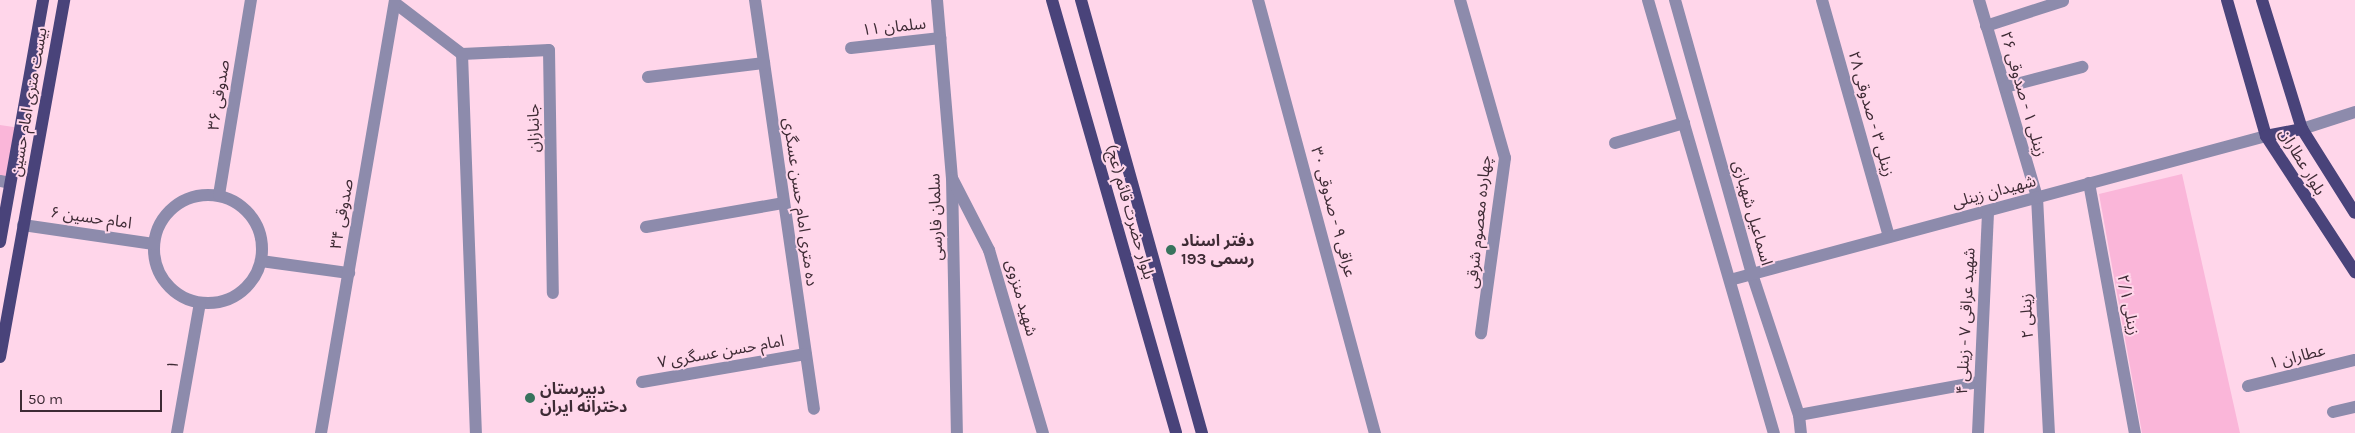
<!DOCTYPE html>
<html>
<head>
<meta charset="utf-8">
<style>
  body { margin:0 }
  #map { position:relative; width:2355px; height:433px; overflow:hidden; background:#ffd6ea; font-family:Karla,"Noto Sans Arabic",sans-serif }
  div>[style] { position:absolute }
  .green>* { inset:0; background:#fab6d9 }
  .minor>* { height:12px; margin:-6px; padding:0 6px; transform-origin:6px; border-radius:6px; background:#8d8bac }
  .minor>.ring { margin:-6px; padding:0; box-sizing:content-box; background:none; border:12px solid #8d8bac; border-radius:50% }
  .major>* { height:12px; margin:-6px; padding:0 6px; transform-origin:6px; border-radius:6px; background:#49437a }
  .dots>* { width:14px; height:14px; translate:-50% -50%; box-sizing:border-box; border:2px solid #ffd6ea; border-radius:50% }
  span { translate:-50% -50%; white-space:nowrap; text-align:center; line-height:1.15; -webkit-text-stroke:4px #ffd6ea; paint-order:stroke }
  .street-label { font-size:16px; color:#3e2b35 }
  .poi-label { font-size:16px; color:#3e2b35; font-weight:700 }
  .left { translate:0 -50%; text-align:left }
  .scale { position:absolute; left:20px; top:390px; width:142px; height:22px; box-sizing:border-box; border:2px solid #3e2b35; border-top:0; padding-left:6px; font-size:15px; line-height:18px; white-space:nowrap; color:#3e2b35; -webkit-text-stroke:4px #ffd6ea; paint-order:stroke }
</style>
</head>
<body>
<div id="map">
  <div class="green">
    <i style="clip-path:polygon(0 125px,20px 128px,10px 183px,0 181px)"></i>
    <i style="clip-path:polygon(2182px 174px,2240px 433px,2142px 433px,2099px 194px)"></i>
  </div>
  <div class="minor">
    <i style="left:755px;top:0;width:413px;rotate:81.8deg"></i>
    <i style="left:937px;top:0;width:179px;rotate:85.2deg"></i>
    <i style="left:952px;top:178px;width:255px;rotate:88.9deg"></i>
    <i style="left:1258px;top:0;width:449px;rotate:74.9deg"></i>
    <i style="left:1460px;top:0;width:164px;rotate:74.1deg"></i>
    <i style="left:1505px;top:158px;width:177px;rotate:97.8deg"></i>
    <i style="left:1648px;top:0;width:451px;rotate:73.8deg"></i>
    <i style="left:1675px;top:0;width:285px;rotate:74.3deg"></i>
    <i style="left:1752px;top:274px;width:149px;rotate:71.6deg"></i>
    <i style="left:1799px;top:415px;width:18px;rotate:84deg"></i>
    <i style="left:1822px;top:0;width:246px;rotate:74.2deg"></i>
    <i style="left:1979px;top:0;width:205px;rotate:73.6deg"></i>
    <i style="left:2037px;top:197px;width:236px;rotate:87.1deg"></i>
    <i style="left:395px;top:3px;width:84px;rotate:37.3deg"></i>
    <i style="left:462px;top:54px;width:379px;rotate:87.9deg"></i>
    <i style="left:1986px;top:26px;width:81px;rotate:-18deg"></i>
    <i style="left:851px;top:48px;width:90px;rotate:-6.4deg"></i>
    <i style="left:462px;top:54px;width:87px;rotate:-2.6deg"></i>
    <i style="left:549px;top:50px;width:243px;rotate:89.1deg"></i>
    <i style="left:648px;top:77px;width:117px;rotate:-6.9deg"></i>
    <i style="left:2005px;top:87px;width:80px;rotate:-14.6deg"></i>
    <i style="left:2302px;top:129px;width:56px;rotate:-17.8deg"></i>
    <i style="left:1615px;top:143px;width:72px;rotate:-16.2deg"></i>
    <i style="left:953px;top:180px;width:79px;rotate:62.8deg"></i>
    <i style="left:989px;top:250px;width:191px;rotate:73.6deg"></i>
    <i style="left:0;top:181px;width:10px;rotate:11deg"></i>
    <i style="left:2089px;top:183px;width:254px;rotate:79.6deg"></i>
    <i class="ring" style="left:154px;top:195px;width:96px;height:96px"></i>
    <i style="left:219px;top:195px;width:198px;rotate:-80.7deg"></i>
    <i style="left:23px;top:225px;width:132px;rotate:8.3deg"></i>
    <i style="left:646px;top:227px;width:140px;rotate:-9.9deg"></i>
    <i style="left:261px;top:261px;width:89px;rotate:7.8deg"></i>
    <i style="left:1730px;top:280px;width:555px;rotate:-15.04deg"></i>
    <i style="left:642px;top:382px;width:166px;rotate:-9.7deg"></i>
    <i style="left:2248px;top:386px;width:110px;rotate:-13.7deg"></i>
    <i style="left:2333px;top:412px;width:23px;rotate:-13deg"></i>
    <i style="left:1799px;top:415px;width:183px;rotate:-10.4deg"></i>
    <i style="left:177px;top:433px;width:132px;rotate:-80deg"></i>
    <i style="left:321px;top:433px;width:439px;rotate:-80.3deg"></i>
    <i style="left:1978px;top:433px;width:222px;rotate:-87.4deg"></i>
  </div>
  <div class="major">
    <i style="left:1052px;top:0;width:450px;rotate:74deg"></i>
    <i style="left:1081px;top:0;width:450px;rotate:74.4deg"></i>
    <i style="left:2227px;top:0;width:141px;rotate:74deg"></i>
    <i style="left:2266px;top:136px;width:163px;rotate:56.8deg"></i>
    <i style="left:2262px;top:0;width:135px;rotate:72.8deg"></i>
    <i style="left:2302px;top:129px;width:99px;rotate:57.8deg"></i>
    <i style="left:2266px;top:136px;width:37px;rotate:-11deg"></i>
    <i style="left:0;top:242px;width:246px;rotate:-79.9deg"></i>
    <i style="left:0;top:357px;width:363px;rotate:-79.8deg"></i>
  </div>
  <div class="dots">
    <i style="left:1171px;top:250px;background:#38735d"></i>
    <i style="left:530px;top:398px;background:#38735d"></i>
  </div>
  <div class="street-label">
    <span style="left:894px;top:27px;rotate:-6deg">سلمان ۱۱</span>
    <span style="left:2023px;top:94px;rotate:74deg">زینلی ۱ - صدوقی ۲۶</span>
    <span style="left:219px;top:95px;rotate:-81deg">صدوقی ۳۶</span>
    <span style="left:29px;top:102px;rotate:-80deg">بیست متری امام حسین</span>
    <span style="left:1871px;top:114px;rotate:74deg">زینلی ۳ - صدوقی ۲۸</span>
    <span style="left:534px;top:128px;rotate:-91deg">جانبازان</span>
    <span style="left:2302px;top:162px;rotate:59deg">بلوار عطاران</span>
    <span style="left:1994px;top:192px;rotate:-15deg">شهیدان زینلی</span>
    <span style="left:800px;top:202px;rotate:82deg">ده متری امام حسن عسگری</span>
    <span style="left:1130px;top:212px;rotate:74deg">بلوار حضرت قائم (عج)</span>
    <span style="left:1333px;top:212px;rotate:75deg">عراقی ۹ - صدوقی ۳۰</span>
    <span style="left:1752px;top:213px;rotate:74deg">اسماعیل شهبازی</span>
    <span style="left:342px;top:214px;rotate:-80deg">صدوقی ۳۴</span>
    <span style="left:936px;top:217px;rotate:-92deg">سلمان فارسی</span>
    <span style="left:91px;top:218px;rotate:8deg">امام حسین ۶</span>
    <span style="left:1479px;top:222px;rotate:-84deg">چهارده معصوم شرقی</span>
    <span style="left:1021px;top:298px;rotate:74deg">شهید منزوی</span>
    <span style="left:2128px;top:305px;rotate:79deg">زینلی ۲/۱</span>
    <span style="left:2027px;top:316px;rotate:-93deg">زینلی ۲</span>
    <span style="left:1966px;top:321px;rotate:-87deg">شهید عراقی ۷ - زینلی ۴</span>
    <span style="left:721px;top:352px;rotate:-10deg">امام حسن عسگری ۷</span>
    <span style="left:2297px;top:357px;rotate:-14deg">عطاران ۱</span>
    <span style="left:173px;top:365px;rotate:-80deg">۱</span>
  </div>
  <div class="poi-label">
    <span class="left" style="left:1181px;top:250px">دفتر اسناد<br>رسمی 193</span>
    <span class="left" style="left:540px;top:398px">دبیرستان<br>دخترانه ایران</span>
  </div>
  <div class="scale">50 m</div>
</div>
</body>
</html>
